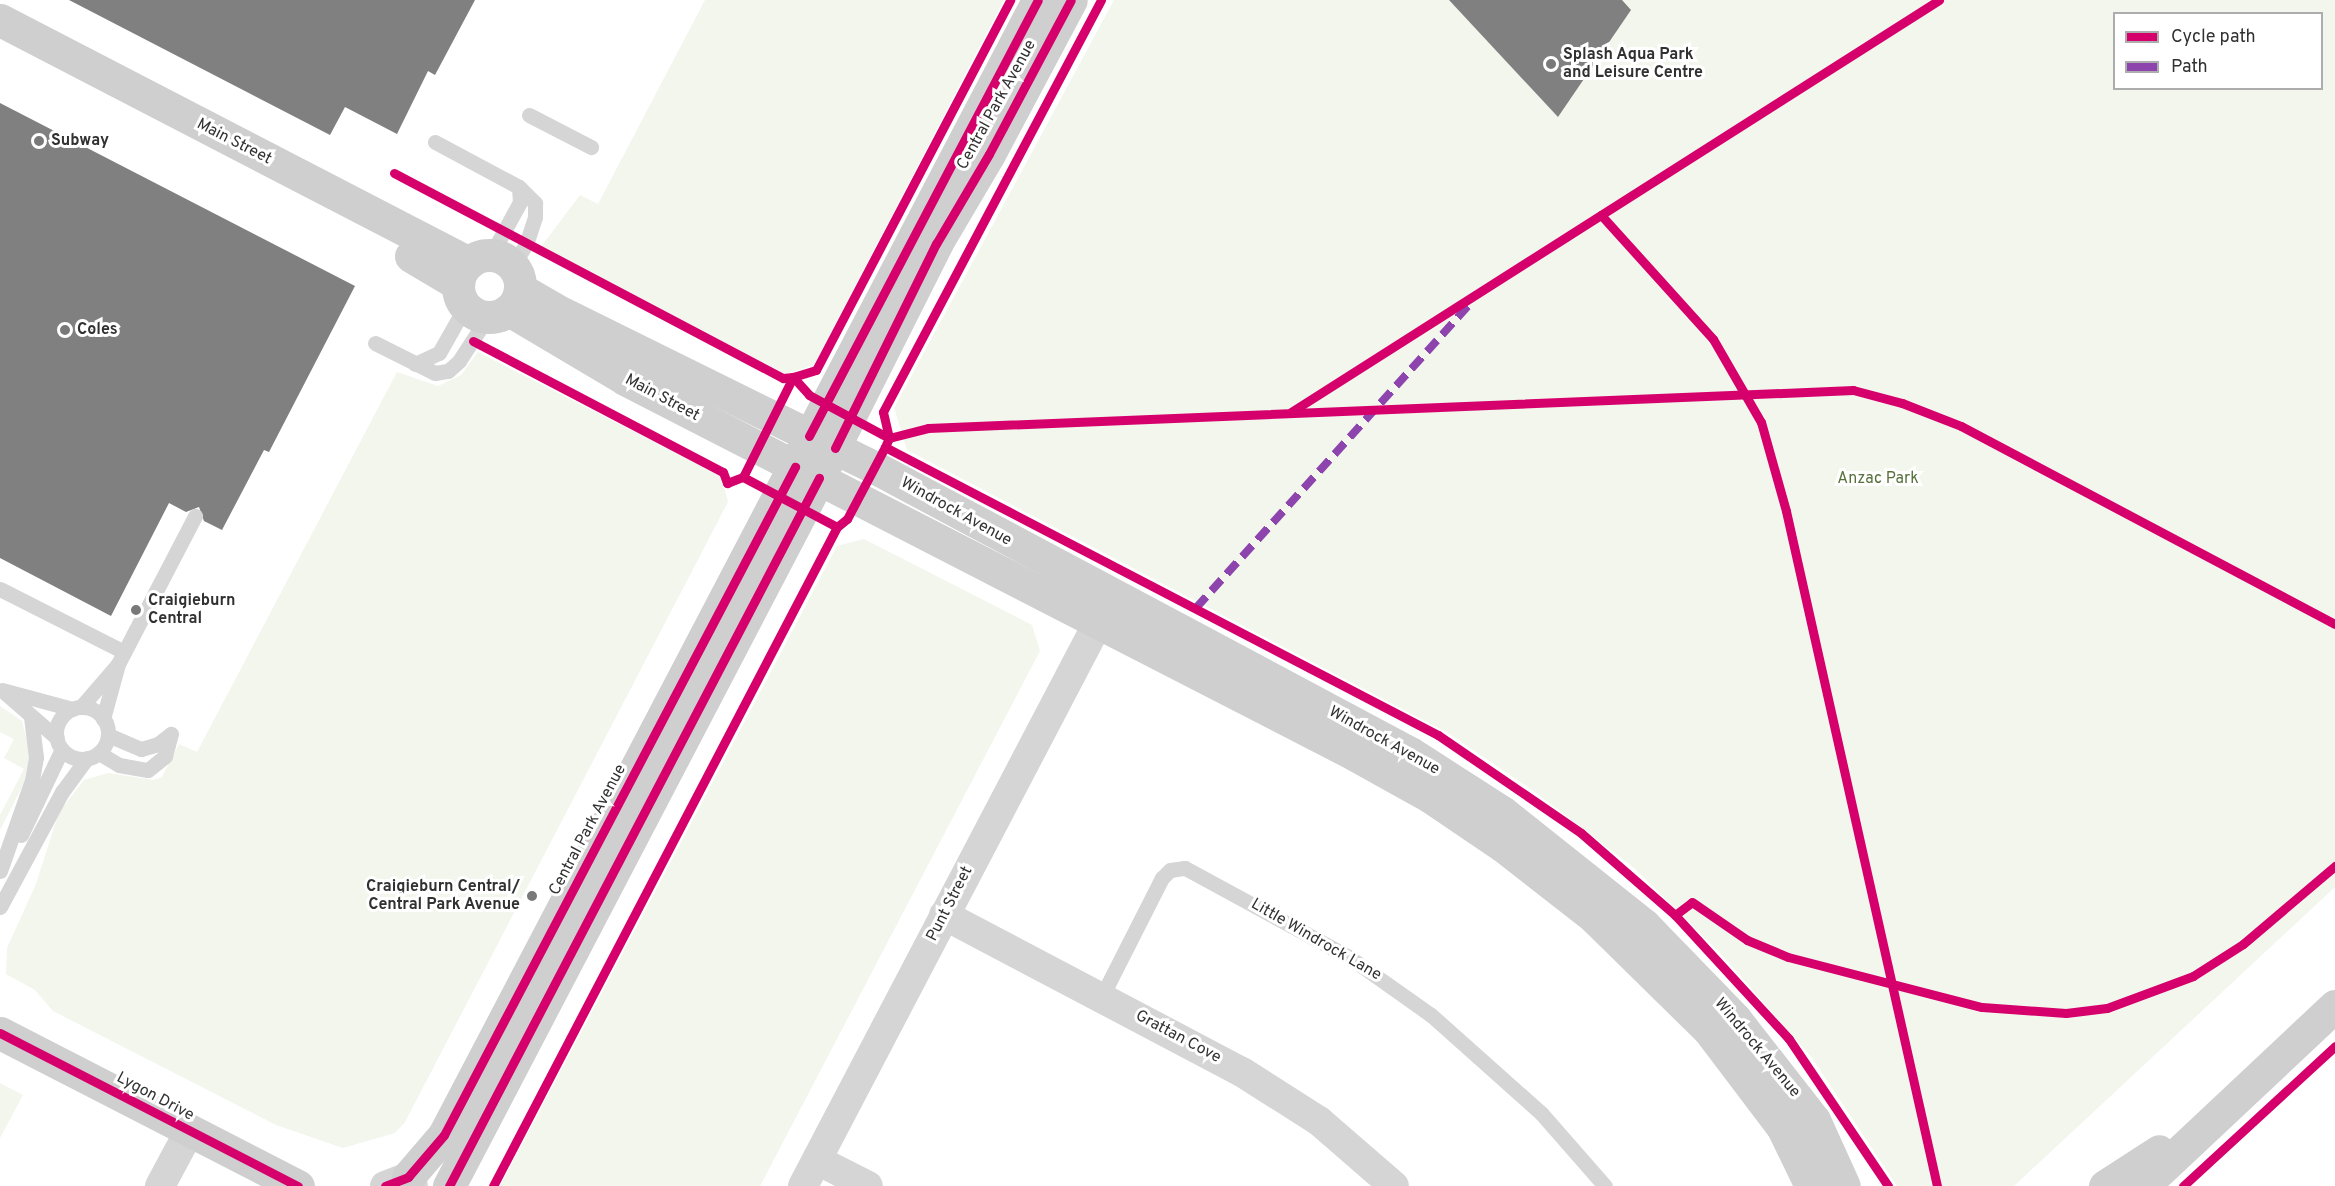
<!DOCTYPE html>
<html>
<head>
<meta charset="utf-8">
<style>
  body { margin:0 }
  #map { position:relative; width:2335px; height:1186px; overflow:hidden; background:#fff; font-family:Overpass,sans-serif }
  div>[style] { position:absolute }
  .green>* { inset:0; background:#f2f6ed }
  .building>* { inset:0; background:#808080 }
  .lane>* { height:15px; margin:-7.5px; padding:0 7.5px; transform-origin:7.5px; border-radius:7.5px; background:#d5d5d5 }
  .lane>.ring { margin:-7.5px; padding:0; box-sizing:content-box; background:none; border:15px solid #d5d5d5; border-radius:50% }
  .street>* { height:30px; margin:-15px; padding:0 15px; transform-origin:15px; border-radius:15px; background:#d5d5d5 }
  .secondary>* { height:33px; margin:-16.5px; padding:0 16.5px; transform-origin:16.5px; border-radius:16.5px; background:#cfcfcf }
  .secondary>.ring { margin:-16.5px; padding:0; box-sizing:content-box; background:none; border:33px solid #cfcfcf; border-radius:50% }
  .quiet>* { height:8px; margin-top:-4px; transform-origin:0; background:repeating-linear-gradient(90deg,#8e44ad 0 15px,transparent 0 23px) }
  .cycleway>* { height:9px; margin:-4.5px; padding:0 4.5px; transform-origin:4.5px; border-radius:4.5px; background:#d6006c }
  .dots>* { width:16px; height:16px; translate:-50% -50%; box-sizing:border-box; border:3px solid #fff; border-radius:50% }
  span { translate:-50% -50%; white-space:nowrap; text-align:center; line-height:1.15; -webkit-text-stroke:6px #fff; paint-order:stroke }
  .poi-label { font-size:16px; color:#313131; font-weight:700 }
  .left { translate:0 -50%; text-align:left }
  .right { translate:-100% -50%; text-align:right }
  .street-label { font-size:16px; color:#313131 }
  .park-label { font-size:16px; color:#58713b }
  .legend { position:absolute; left:2113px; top:12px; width:210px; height:78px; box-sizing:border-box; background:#fff; border:2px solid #adadad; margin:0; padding:8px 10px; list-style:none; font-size:18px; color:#313131 }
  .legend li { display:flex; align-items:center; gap:12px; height:30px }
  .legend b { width:30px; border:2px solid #adadad }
</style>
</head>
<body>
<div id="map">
  <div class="green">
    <i style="clip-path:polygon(705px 0,1004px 0,814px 365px,786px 374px,540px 248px,580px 195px,598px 204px)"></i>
    <i style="clip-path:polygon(evenodd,1114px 0,2335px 0,2335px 887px,2014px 1186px,1897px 1186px,1812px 1058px,1719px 952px,1634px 868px,1535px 792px,1448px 733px,907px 450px,894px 408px,1114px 0,2114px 14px,2322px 14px,2322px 88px,2114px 88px,2114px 14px)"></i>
    <i style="clip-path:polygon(478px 352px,721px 476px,728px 502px,405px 1122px,395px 1133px,343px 1148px,276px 1125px,53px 1011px,35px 990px,6px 974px,7px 948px,36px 884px,59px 812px,84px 780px,108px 773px,154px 780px,162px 777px,179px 744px,197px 752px,397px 372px,438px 386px,461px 375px)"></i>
    <i style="clip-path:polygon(864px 539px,1032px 625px,1040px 651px,760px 1186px,500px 1186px,837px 546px)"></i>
    <i style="clip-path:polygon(0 706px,22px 721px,30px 752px,24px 783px,0 830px,0 815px,24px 769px,4px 758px,14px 739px,0 732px)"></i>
    <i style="clip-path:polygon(0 1083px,23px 1095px,0 1138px)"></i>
  </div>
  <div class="building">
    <i style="clip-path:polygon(69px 0,475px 0,435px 75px,428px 71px,397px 134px,345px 107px,330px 135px)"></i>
    <i style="clip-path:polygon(1449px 0,1622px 0,1631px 10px,1558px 117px)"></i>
    <i style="clip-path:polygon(0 103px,355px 286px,269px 452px,264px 450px,222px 530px,204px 521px,199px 507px,186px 512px,169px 503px,111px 616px,0 558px)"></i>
  </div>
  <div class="lane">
    <i style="left:529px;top:115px;width:70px;rotate:27.3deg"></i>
    <i style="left:435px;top:142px;width:95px;rotate:28.2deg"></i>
    <i style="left:519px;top:187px;width:23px;rotate:45deg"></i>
    <i style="left:535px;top:203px;width:14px;rotate:90deg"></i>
    <i style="left:535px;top:217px;width:28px;rotate:108deg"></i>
    <i style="left:526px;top:244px;width:26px;rotate:121deg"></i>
    <i style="left:491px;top:255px;width:60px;rotate:-61.3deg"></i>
    <i style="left:520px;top:202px;width:15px;rotate:-94deg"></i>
    <i style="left:375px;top:343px;width:67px;rotate:26.6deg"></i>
    <i style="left:435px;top:373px;width:13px;rotate:-9deg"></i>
    <i style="left:448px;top:371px;width:15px;rotate:-42deg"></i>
    <i style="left:459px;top:361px;width:51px;rotate:-56.9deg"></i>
    <i style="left:415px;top:364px;width:26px;rotate:-25deg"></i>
    <i style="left:439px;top:353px;width:53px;rotate:-60.5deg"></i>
    <i style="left:0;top:589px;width:139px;rotate:26.9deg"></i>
    <i style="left:118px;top:664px;width:167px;rotate:-62.5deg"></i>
    <i style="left:2px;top:690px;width:73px;rotate:15deg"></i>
    <i style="left:4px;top:692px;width:70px;rotate:41deg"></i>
    <i style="left:81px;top:707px;width:57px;rotate:-49.3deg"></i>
    <i style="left:118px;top:664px;width:57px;rotate:105.3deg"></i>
    <i class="ring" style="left:56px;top:707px;width:37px;height:37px"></i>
    <i style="left:108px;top:735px;width:36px;rotate:23deg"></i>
    <i style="left:141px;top:749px;width:18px;rotate:-16deg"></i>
    <i style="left:158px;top:744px;width:16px;rotate:-38deg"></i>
    <i style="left:99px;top:753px;width:23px;rotate:31deg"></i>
    <i style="left:119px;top:765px;width:29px;rotate:10deg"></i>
    <i style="left:148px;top:770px;width:22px;rotate:-39deg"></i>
    <i style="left:165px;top:756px;width:23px;rotate:-75deg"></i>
    <i style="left:21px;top:835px;width:95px;rotate:-64.5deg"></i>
    <i style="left:0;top:871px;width:96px;rotate:-70.6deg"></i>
    <i style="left:32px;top:780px;width:23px;rotate:-80deg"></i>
    <i style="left:36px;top:757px;width:40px;rotate:-97.1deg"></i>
    <i style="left:0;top:907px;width:131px;rotate:-61.7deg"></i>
    <i style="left:62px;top:792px;width:42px;rotate:-53.7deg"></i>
    <i style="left:1101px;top:998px;width:135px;rotate:-63.1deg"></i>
    <i style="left:1162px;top:878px;width:11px;rotate:-45deg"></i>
    <i style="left:1170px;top:870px;width:15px;rotate:-8deg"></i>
    <i style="left:1185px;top:868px;width:187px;rotate:28.5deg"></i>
    <i style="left:1349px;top:957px;width:100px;rotate:35.3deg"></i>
    <i style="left:1431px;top:1015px;width:147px;rotate:41.7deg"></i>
    <i style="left:1541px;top:1113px;width:97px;rotate:48.8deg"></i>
  </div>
  <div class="street">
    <i style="left:944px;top:915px;width:337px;rotate:27.8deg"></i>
    <i style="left:1242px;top:1072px;width:91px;rotate:32.5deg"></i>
    <i style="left:1319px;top:1121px;width:99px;rotate:40.9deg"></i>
    <i style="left:817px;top:1160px;width:57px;rotate:27deg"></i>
    <i style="left:160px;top:1186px;width:61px;rotate:-61.8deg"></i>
    <i style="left:385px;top:1186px;width:25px;rotate:-21deg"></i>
    <i style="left:408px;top:1177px;width:10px;rotate:61deg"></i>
    <i style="left:803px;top:1186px;width:636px;rotate:-62.35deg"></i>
  </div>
  <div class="secondary">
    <i style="left:0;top:20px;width:528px;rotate:27.39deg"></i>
    <i class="ring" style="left:458px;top:255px;width:29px;height:29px"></i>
    <i style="left:411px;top:256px;width:55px;rotate:30.8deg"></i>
    <i style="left:520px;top:289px;width:39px;rotate:30deg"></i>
    <i style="left:554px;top:309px;width:357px;rotate:26.3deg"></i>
    <i style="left:874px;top:467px;width:608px;rotate:28.08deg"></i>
    <i style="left:1410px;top:753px;width:109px;rotate:32.7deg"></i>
    <i style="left:1502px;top:812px;width:181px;rotate:38.5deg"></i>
    <i style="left:1644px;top:925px;width:131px;rotate:45.9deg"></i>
    <i style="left:1735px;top:1019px;width:128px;rotate:52deg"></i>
    <i style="left:1814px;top:1120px;width:72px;rotate:65.6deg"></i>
    <i style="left:509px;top:310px;width:135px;rotate:30.7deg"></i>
    <i style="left:625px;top:379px;width:820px;rotate:27.22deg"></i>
    <i style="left:1354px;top:754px;width:88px;rotate:29.2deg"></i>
    <i style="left:1431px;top:797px;width:86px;rotate:34.1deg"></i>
    <i style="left:1502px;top:845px;width:117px;rotate:38deg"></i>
    <i style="left:1594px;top:917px;width:161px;rotate:44.5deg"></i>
    <i style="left:1709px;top:1030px;width:123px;rotate:52.9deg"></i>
    <i style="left:1783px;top:1128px;width:64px;rotate:64.2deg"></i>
    <i style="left:0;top:1033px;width:335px;rotate:27.2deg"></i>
    <i style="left:408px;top:1177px;width:55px;rotate:-49.4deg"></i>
    <i style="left:444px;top:1135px;width:1281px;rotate:-62.37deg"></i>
    <i style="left:449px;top:1186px;width:764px;rotate:-62.4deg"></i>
    <i style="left:803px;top:509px;width:297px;rotate:-63.3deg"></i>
    <i style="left:936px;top:244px;width:104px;rotate:-59.5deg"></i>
    <i style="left:989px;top:154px;width:174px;rotate:-62deg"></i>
    <i style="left:2105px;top:1186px;width:64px;rotate:-32.9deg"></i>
    <i style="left:2143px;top:1186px;width:263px;rotate:-43.2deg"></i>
  </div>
  <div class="quiet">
    <i style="left:1196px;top:608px;width:409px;rotate:-48deg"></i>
  </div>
  <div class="cycleway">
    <i style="left:1101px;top:0;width:466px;rotate:117.9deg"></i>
    <i style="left:883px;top:412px;width:27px;rotate:77deg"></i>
    <i style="left:889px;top:438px;width:10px;rotate:114deg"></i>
    <i style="left:885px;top:447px;width:624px;rotate:27.51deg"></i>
    <i style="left:1438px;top:735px;width:173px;rotate:34.4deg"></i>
    <i style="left:1581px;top:833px;width:125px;rotate:41.1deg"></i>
    <i style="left:1675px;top:915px;width:168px;rotate:47.4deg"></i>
    <i style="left:1789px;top:1039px;width:177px;rotate:56deg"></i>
    <i style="left:394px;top:173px;width:440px;rotate:27.8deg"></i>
    <i style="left:783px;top:378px;width:10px;rotate:-6deg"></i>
    <i style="left:793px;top:377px;width:24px;rotate:-17deg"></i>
    <i style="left:816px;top:370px;width:418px;rotate:-62.3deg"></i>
    <i style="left:1601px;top:215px;width:167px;rotate:47.9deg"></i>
    <i style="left:1713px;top:339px;width:96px;rotate:60deg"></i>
    <i style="left:1761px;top:422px;width:92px;rotate:74.3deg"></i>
    <i style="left:1786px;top:511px;width:692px;rotate:77.39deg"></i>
    <i style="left:473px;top:341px;width:282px;rotate:27.7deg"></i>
    <i style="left:723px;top:472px;width:12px;rotate:70deg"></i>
    <i style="left:727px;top:483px;width:17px;rotate:-21deg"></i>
    <i style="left:743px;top:477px;width:106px;rotate:28deg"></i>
    <i style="left:1291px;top:412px;width:768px;rotate:-32.45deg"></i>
    <i style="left:809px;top:436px;width:492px;rotate:-62.3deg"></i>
    <i style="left:835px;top:448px;width:228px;rotate:-63.7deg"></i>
    <i style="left:936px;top:244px;width:104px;rotate:-59.5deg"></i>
    <i style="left:989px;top:154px;width:174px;rotate:-62deg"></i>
    <i style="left:743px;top:477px;width:112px;rotate:-63.4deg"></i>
    <i style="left:793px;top:377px;width:24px;rotate:48deg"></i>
    <i style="left:809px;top:395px;width:91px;rotate:28.3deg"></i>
    <i style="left:889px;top:438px;width:40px;rotate:-14.4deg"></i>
    <i style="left:928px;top:428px;width:926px;rotate:-2.35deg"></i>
    <i style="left:1853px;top:390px;width:51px;rotate:14.9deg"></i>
    <i style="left:1902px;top:403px;width:63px;rotate:21.3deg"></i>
    <i style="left:1961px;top:426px;width:423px;rotate:27.9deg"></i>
    <i style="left:1675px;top:915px;width:21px;rotate:-37deg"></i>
    <i style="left:1692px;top:902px;width:67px;rotate:34.6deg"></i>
    <i style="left:1747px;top:940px;width:44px;rotate:22.5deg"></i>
    <i style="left:1788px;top:957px;width:200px;rotate:14.5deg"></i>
    <i style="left:1982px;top:1007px;width:84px;rotate:4.1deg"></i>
    <i style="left:2066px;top:1013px;width:41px;rotate:-7deg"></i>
    <i style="left:2107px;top:1008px;width:92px;rotate:-20.4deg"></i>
    <i style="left:2193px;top:976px;width:59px;rotate:-32.6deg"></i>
    <i style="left:2243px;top:944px;width:121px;rotate:-40.3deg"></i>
    <i style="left:0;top:1033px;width:335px;rotate:27.2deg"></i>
    <i style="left:385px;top:1186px;width:25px;rotate:-21deg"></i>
    <i style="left:408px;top:1177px;width:55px;rotate:-49.4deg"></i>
    <i style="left:444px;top:1135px;width:755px;rotate:-62.28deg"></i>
    <i style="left:449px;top:1186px;width:799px;rotate:-62.41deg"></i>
    <i style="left:493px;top:1186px;width:743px;rotate:-62.44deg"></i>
    <i style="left:837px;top:527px;width:13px;rotate:-39deg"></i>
    <i style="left:847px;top:519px;width:81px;rotate:-62.2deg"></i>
    <i style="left:2183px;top:1186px;width:207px;rotate:-42.6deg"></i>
  </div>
  <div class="dots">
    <i style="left:1551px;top:64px;background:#797979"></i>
    <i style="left:39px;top:141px;background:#797979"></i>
    <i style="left:65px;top:330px;background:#797979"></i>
    <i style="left:136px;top:610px;background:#797979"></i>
    <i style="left:532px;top:896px;background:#797979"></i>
  </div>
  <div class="poi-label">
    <span class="left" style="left:1563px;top:64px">Splash Aqua Park<br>and Leisure Centre</span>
    <span class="left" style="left:51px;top:141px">Subway</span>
    <span class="left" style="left:77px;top:330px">Coles</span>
    <span class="left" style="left:148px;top:610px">Craigieburn<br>Central</span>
    <span class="right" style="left:520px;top:896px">Craigieburn Central/<br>Central Park Avenue</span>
  </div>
  <div class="street-label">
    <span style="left:997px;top:105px;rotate:-61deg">Central Park Avenue</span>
    <span style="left:234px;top:142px;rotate:27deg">Main Street</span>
    <span style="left:662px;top:398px;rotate:28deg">Main Street</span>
    <span style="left:956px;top:512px;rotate:29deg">Windrock Avenue</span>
    <span style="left:1384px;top:741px;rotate:29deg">Windrock Avenue</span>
    <span style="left:588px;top:830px;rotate:-62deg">Central Park Avenue</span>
    <span style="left:950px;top:904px;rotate:-63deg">Punt Street</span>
    <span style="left:1316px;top:940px;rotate:30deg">Little Windrock Lane</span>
    <span style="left:1178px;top:1037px;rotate:28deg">Grattan Cove</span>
    <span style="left:1757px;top:1048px;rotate:50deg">Windrock Avenue</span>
    <span style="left:155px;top:1097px;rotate:28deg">Lygon Drive</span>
  </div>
  <div class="park-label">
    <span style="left:1878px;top:479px">Anzac Park</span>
  </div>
  <ul class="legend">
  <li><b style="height:8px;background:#d6006c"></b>Cycle path</li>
  <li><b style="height:8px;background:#8e44ad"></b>Path</li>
  </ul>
</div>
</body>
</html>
